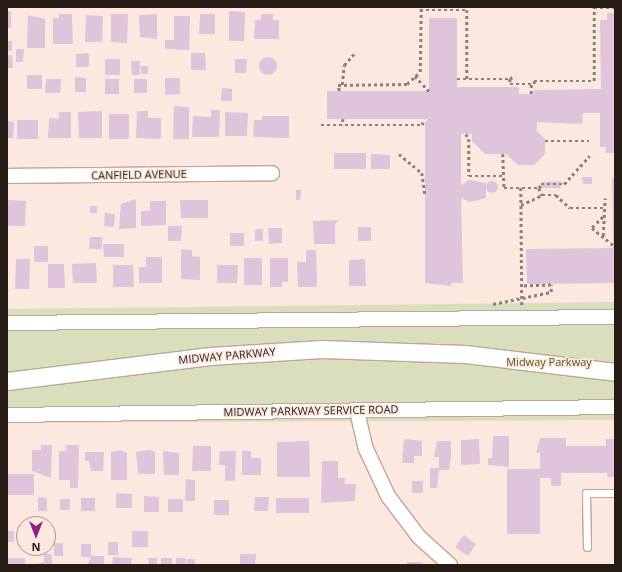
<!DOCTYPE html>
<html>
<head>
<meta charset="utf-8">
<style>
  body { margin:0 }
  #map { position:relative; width:622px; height:572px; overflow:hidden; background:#fce8df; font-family:"Open Sans",sans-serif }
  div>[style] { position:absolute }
  .green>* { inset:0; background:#d9dfbd }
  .building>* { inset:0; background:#dfc4dc }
  .round { border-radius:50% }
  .path>* { height:2.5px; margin-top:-1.25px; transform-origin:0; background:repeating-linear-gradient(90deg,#8f7f78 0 3px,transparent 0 6px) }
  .roads { filter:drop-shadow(1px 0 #c4a496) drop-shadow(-1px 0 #c4a496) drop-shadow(0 1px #c4a496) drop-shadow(0 -1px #c4a496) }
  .service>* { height:7px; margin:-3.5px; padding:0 3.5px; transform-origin:3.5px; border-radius:3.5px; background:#fff }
  .minor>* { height:14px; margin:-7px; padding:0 7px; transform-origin:7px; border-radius:7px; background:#fff }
  .tertiary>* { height:17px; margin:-8.5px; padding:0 8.5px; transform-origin:8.5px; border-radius:8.5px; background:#fff }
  span { translate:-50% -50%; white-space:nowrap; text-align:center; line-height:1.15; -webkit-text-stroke:3px #fce8df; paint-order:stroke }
  .street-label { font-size:11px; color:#271b16 }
  .park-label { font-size:11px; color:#545b1a }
  .frame { position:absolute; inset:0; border:8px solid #271b16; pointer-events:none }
  .north { position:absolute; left:16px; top:516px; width:40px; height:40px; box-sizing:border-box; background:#fce8df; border:1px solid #a7968f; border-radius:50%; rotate:180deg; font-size:11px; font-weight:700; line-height:16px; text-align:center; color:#271b16 }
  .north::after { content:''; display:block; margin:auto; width:14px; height:18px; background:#8c2286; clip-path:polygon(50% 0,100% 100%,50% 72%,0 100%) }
</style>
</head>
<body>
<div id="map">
  <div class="green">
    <i style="clip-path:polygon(615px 302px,615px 420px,7px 423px,7px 309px)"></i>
  </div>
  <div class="building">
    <i style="clip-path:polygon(7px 11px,11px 11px,11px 28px,7px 28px)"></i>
    <i style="clip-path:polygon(229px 11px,245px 12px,244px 41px,229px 41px)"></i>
    <i style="clip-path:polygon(607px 13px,615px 13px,615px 153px,606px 153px,606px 147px,600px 147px,600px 113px,583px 113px,582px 124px,537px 122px,537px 131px,545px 139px,545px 154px,534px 165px,518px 165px,506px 154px,485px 154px,472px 141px,472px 134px,461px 134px,461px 185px,469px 180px,486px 183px,486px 198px,470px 202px,461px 198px,463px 283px,451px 283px,451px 286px,425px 283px,425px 123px,428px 119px,327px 119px,327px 91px,429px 91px,429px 18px,457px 18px,457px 87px,519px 87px,519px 94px,534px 94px,534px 90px,601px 89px,600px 20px,607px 20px)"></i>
    <i style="clip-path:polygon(59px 14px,72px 14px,73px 44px,53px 44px,53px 18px,59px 18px)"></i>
    <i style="clip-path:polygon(111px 14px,128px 14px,127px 43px,111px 42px)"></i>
    <i style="clip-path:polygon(157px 14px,157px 39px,140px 37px,139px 15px)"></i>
    <i style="clip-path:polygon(200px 14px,215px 14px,215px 34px,199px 34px)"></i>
    <i style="clip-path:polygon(261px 14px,273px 14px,273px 20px,279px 20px,279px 39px,254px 39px,255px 20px,261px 20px)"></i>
    <i style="clip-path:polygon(28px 15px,45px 19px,45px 48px,27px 48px)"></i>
    <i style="clip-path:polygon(86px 15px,103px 16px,102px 42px,85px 42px)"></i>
    <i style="clip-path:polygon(174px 16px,190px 16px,189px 50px,165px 49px,165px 40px,174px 40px)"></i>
    <i style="clip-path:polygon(7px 41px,12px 41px,12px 51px,7px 51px)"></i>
    <i style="clip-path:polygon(16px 49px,24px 49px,23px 62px,16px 62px)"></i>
    <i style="clip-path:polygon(89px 53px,89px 67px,76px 67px,76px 54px)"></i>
    <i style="clip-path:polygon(191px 53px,205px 53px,206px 70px,191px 70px)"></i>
    <i style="clip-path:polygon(7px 55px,12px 55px,13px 68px,7px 68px)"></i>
    <i class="round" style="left:259px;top:57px;width:18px;height:18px"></i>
    <i style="clip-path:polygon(105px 59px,120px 59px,120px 75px,105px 75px)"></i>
    <i style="clip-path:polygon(235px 59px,247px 59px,246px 73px,235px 73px)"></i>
    <i style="clip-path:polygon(131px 61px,140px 61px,140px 75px,132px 75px)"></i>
    <i style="clip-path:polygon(141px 66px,148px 66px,148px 74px,141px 74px)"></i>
    <i style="clip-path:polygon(27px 75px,42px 75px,42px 89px,27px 89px)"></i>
    <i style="clip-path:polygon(75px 77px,86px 78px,86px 92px,75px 92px)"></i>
    <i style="clip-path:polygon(165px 78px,180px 78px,180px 94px,165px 95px)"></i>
    <i style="clip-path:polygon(46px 79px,61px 79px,60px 93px,45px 93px)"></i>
    <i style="clip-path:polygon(105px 79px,119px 79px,119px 94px,105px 94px)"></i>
    <i style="clip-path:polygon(134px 79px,147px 79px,147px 93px,134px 93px)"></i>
    <i style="clip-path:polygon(222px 88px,232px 89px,232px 101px,221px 101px)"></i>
    <i style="clip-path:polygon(174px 106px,189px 107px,189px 139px,173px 139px)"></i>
    <i style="clip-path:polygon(211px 110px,220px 110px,219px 137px,192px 137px,193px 116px,211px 117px)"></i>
    <i style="clip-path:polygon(102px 111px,102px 138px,79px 138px,78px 112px)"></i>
    <i style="clip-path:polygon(137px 111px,148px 111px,148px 118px,161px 118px,161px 139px,136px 138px)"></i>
    <i style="clip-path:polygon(59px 112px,71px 112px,71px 138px,48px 138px,49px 118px,59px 119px)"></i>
    <i style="clip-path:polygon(225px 112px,248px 113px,247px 136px,225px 136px)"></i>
    <i style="clip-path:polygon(109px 114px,129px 114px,129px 139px,109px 139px)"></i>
    <i style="clip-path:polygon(262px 116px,289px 116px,289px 138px,253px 137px,254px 120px,262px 120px)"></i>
    <i style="clip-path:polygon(17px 120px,38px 120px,38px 139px,17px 139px)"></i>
    <i style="clip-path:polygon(7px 121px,14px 122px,13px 138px,7px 138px)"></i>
    <i style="clip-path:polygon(334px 153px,366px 153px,366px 169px,334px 169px)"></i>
    <i style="clip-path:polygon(371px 154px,390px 155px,390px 169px,371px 169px)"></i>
    <i style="clip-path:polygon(582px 177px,592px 177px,592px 184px,583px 184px)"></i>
    <i style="clip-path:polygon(612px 178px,615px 178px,615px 283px,527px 284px,526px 249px,613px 248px)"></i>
    <i style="clip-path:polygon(561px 181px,561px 188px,542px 188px,542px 182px)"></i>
    <i class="round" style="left:486px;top:181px;width:12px;height:12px"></i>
    <i style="clip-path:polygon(296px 190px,301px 190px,300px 200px,296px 200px)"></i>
    <i style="clip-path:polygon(136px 199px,136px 228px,119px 229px,121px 204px)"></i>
    <i style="clip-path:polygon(8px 200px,26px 201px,25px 226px,7px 226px)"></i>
    <i style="clip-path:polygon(180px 200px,208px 200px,208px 218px,181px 218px)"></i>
    <i style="clip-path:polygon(150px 201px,166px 201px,166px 225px,141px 226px,141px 211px,150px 211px)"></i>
    <i style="clip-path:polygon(90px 206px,97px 206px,97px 213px,90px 213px)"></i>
    <i style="clip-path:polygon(105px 213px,115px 214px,114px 227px,104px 226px)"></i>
    <i style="clip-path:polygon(339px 220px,335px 224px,335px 244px,314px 244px,313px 221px)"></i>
    <i style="clip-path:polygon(168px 226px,182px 226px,181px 241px,168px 241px)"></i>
    <i style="clip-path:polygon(358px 227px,371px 227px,371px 241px,358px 241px)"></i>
    <i style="clip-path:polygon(268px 228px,282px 228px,282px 243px,269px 244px)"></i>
    <i style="clip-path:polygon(255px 229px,263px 229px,263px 241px,255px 241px)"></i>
    <i style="clip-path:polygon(230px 233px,244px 233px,244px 246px,230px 246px)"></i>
    <i style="clip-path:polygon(90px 237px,102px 237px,102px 249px,89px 249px)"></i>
    <i style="clip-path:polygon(103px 244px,124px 244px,124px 257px,104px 257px)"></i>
    <i style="clip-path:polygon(34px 246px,48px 246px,48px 262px,34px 262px)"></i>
    <i style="clip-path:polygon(181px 249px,192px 250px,192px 256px,200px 257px,200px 280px,181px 279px)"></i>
    <i style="clip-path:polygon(306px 250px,316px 250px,317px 287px,298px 287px,297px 262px,306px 262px)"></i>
    <i style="clip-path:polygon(146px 257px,162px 257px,162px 283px,139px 283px,139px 267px,146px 267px)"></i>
    <i style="clip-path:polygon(244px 258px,262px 258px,262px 285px,244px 285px)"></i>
    <i style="clip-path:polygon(270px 258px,288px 258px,288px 282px,282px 282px,282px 287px,270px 287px)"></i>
    <i style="clip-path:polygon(16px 259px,30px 259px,29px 289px,15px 289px)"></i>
    <i style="clip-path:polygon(365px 259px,366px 286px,349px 286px,349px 260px)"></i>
    <i style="clip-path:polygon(96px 263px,97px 283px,73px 283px,72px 264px)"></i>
    <i style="clip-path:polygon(48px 264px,64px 264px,65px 288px,48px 288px)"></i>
    <i style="clip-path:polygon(113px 265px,133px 265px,134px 287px,113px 287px)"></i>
    <i style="clip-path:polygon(217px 265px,238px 265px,237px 283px,217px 283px)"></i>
    <i style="clip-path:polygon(493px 436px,509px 436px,509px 467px,488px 465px,488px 458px,492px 458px)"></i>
    <i style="clip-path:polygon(540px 438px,566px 438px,566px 446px,606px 446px,606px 439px,614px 439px,615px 477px,607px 477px,607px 473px,561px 473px,561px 486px,551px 486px,551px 478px,540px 478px,540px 534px,507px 534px,507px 469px,540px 469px,540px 453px,536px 453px)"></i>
    <i style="clip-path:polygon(404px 439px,422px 441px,422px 456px,414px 456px,414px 463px,402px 463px)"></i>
    <i style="clip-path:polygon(479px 439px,480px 464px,461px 465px,461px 440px)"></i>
    <i style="clip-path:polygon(309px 441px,310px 477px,277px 477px,277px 442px)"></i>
    <i style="clip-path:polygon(437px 441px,451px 441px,451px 457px,449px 470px,439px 470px,437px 488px,430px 488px,430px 468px,439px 468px,439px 457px,434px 457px)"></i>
    <i style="clip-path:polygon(41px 445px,52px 445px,51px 478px,32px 471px,32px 450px,41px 450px)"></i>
    <i style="clip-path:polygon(66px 445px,79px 445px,78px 488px,70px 488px,70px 480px,59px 480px,59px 451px,66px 451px)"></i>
    <i style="clip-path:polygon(193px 446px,211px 446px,211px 471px,192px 471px)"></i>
    <i style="clip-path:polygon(120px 450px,127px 453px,127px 480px,111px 480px,111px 452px)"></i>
    <i style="clip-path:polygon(150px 450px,155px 452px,155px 474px,138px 474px,136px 452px)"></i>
    <i style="clip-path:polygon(163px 451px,179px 453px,179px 475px,164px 475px)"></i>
    <i style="clip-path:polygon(220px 451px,236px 451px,235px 481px,225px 481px,225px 465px,219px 465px)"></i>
    <i style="clip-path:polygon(242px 451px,251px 451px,251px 458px,261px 458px,261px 475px,242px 475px)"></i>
    <i style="clip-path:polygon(85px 452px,104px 452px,103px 471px,91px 471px,89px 461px,85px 461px)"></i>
    <i style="clip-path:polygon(322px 461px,338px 461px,338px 478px,345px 478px,345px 484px,356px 484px,355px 501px,321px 503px)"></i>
    <i style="clip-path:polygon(7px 474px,34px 474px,34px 495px,7px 495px)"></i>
    <i style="clip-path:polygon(186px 479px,195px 480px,195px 501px,185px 501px)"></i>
    <i style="clip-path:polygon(412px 481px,423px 481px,423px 493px,412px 493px)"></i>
    <i style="clip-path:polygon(116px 493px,132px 494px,132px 508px,116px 508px)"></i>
    <i style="clip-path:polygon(144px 496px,159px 497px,159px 512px,144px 512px)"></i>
    <i style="clip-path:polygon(38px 497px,47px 498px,47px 511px,38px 511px)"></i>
    <i style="clip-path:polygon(255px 497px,269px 497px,268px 511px,254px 511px)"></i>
    <i style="clip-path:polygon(81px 498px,95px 498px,95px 511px,81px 511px)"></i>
    <i style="clip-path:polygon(276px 498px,309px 498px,309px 513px,276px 513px)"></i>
    <i style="clip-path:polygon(60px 499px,70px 499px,70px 510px,60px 510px)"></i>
    <i style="clip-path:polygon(168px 499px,183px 499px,183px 512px,168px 512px)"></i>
    <i style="clip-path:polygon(214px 500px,229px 500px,229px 515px,214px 515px)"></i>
    <i style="clip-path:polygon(7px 531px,14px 531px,14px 542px,7px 542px)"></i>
    <i style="clip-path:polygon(132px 531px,148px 531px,148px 547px,132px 547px)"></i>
    <i style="clip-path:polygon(464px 535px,476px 544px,468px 556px,455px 547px)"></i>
    <i style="clip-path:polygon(108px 542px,118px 542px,118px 555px,108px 555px)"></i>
    <i style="clip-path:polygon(54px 543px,63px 543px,63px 556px,54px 556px)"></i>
    <i style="clip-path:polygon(81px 544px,91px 544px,91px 556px,104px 556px,104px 565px,87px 565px,91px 557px,81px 557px)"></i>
    <i style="clip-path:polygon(44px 554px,51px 554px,53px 565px,33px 565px,44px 562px)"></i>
    <i style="clip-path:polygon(240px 554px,256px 554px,255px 565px,240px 565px)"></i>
    <i style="clip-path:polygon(113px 557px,132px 558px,131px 565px,112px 565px)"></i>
    <i style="clip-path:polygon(7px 558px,25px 558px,25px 565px,7px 565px)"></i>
    <i style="clip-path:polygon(148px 558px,157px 558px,157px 565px,149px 565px)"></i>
    <i style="clip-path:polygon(161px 558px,172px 558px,172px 565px,161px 565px)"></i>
    <i style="clip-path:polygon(176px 558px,186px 558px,186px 565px,176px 565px)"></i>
    <i style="clip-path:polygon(187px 559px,195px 559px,195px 565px,187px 565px)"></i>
    <i style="clip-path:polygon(407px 562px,422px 562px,422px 565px,407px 565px)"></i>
  </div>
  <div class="path">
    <i style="left:594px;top:8px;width:21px"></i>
    <i style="left:420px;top:10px;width:47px"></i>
    <i style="left:467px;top:10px;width:69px;rotate:90deg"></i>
    <i style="left:415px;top:76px;width:21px;rotate:47deg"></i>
    <i style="left:457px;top:79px;width:53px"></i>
    <i style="left:510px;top:79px;width:5px;rotate:90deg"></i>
    <i style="left:510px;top:84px;width:24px"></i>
    <i style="left:534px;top:84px;width:3px;rotate:-90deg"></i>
    <i style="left:534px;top:81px;width:60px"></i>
    <i style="left:594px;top:81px;width:74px;rotate:-90deg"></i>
    <i style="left:510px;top:79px;width:6px;rotate:-39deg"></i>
    <i style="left:342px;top:85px;width:20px;rotate:-84deg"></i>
    <i style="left:344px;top:65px;width:15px;rotate:-48deg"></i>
    <i style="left:339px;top:91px;width:6px;rotate:-99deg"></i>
    <i style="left:338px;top:85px;width:69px;rotate:-0.8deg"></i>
    <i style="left:407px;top:84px;width:18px;rotate:-43deg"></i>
    <i style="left:420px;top:72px;width:65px;rotate:-89.1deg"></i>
    <i style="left:531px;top:94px;width:10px;rotate:-90deg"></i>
    <i style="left:343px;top:119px;width:6px;rotate:90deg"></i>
    <i style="left:321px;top:125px;width:101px"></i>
    <i style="left:422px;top:125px;width:6px;rotate:-72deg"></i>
    <i style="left:466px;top:134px;width:6px;rotate:59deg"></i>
    <i style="left:469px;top:139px;width:37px;rotate:90deg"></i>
    <i style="left:469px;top:176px;width:34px"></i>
    <i style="left:545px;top:141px;width:44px"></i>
    <i style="left:399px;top:154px;width:30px;rotate:40deg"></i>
    <i style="left:422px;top:173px;width:21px;rotate:82deg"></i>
    <i style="left:503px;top:154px;width:34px;rotate:88deg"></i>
    <i style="left:504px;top:188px;width:35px"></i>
    <i style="left:539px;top:188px;width:8px;rotate:67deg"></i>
    <i style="left:521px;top:188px;width:117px;rotate:89.5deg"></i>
    <i style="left:539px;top:188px;width:4px;rotate:-63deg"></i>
    <i style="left:541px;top:184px;width:23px"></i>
    <i style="left:564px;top:184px;width:38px;rotate:-48deg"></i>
    <i style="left:521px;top:205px;width:23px;rotate:-25deg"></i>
    <i style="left:542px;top:195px;width:14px"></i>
    <i style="left:556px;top:195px;width:19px;rotate:43deg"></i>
    <i style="left:570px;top:208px;width:33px"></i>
    <i style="left:603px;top:217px;width:16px;rotate:135deg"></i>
    <i style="left:592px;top:228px;width:27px;rotate:39deg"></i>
    <i style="left:603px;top:236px;width:38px;rotate:-87deg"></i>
    <i style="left:493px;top:304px;width:59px;rotate:-11.7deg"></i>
    <i style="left:551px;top:292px;width:7px;rotate:-90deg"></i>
    <i style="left:551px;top:285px;width:29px;rotate:178deg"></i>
  </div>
  <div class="roads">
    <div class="service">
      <i style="left:587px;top:547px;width:54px;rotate:-91.1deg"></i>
      <i style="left:586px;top:493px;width:29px"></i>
    </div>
    <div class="minor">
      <i style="left:7px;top:176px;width:265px;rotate:-0.6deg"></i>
      <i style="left:7px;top:323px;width:608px;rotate:-0.57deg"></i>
      <i style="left:357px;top:411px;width:39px;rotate:77deg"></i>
      <i style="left:366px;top:449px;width:52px;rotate:64.9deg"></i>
      <i style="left:388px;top:496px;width:51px;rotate:52.9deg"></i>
      <i style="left:419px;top:537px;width:42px;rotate:42.1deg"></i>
      <i style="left:7px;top:415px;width:608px;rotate:-0.75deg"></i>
    </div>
    <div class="tertiary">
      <i style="left:7px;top:381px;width:205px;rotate:-7deg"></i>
      <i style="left:210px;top:356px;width:112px;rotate:-3.6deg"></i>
      <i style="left:322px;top:349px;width:143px;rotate:2deg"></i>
      <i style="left:465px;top:354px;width:151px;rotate:6.8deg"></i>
    </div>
  </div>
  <div class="street-label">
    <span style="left:139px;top:175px;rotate:-1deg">CANFIELD AVENUE</span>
    <span style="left:227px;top:356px;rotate:-5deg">MIDWAY PARKWAY</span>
    <span style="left:311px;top:411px;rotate:-1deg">MIDWAY PARKWAY SERVICE ROAD</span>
  </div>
  <div class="park-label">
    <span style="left:549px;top:362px">Midway Parkway</span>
  </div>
  <div class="frame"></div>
  <div class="north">N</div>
</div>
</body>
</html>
